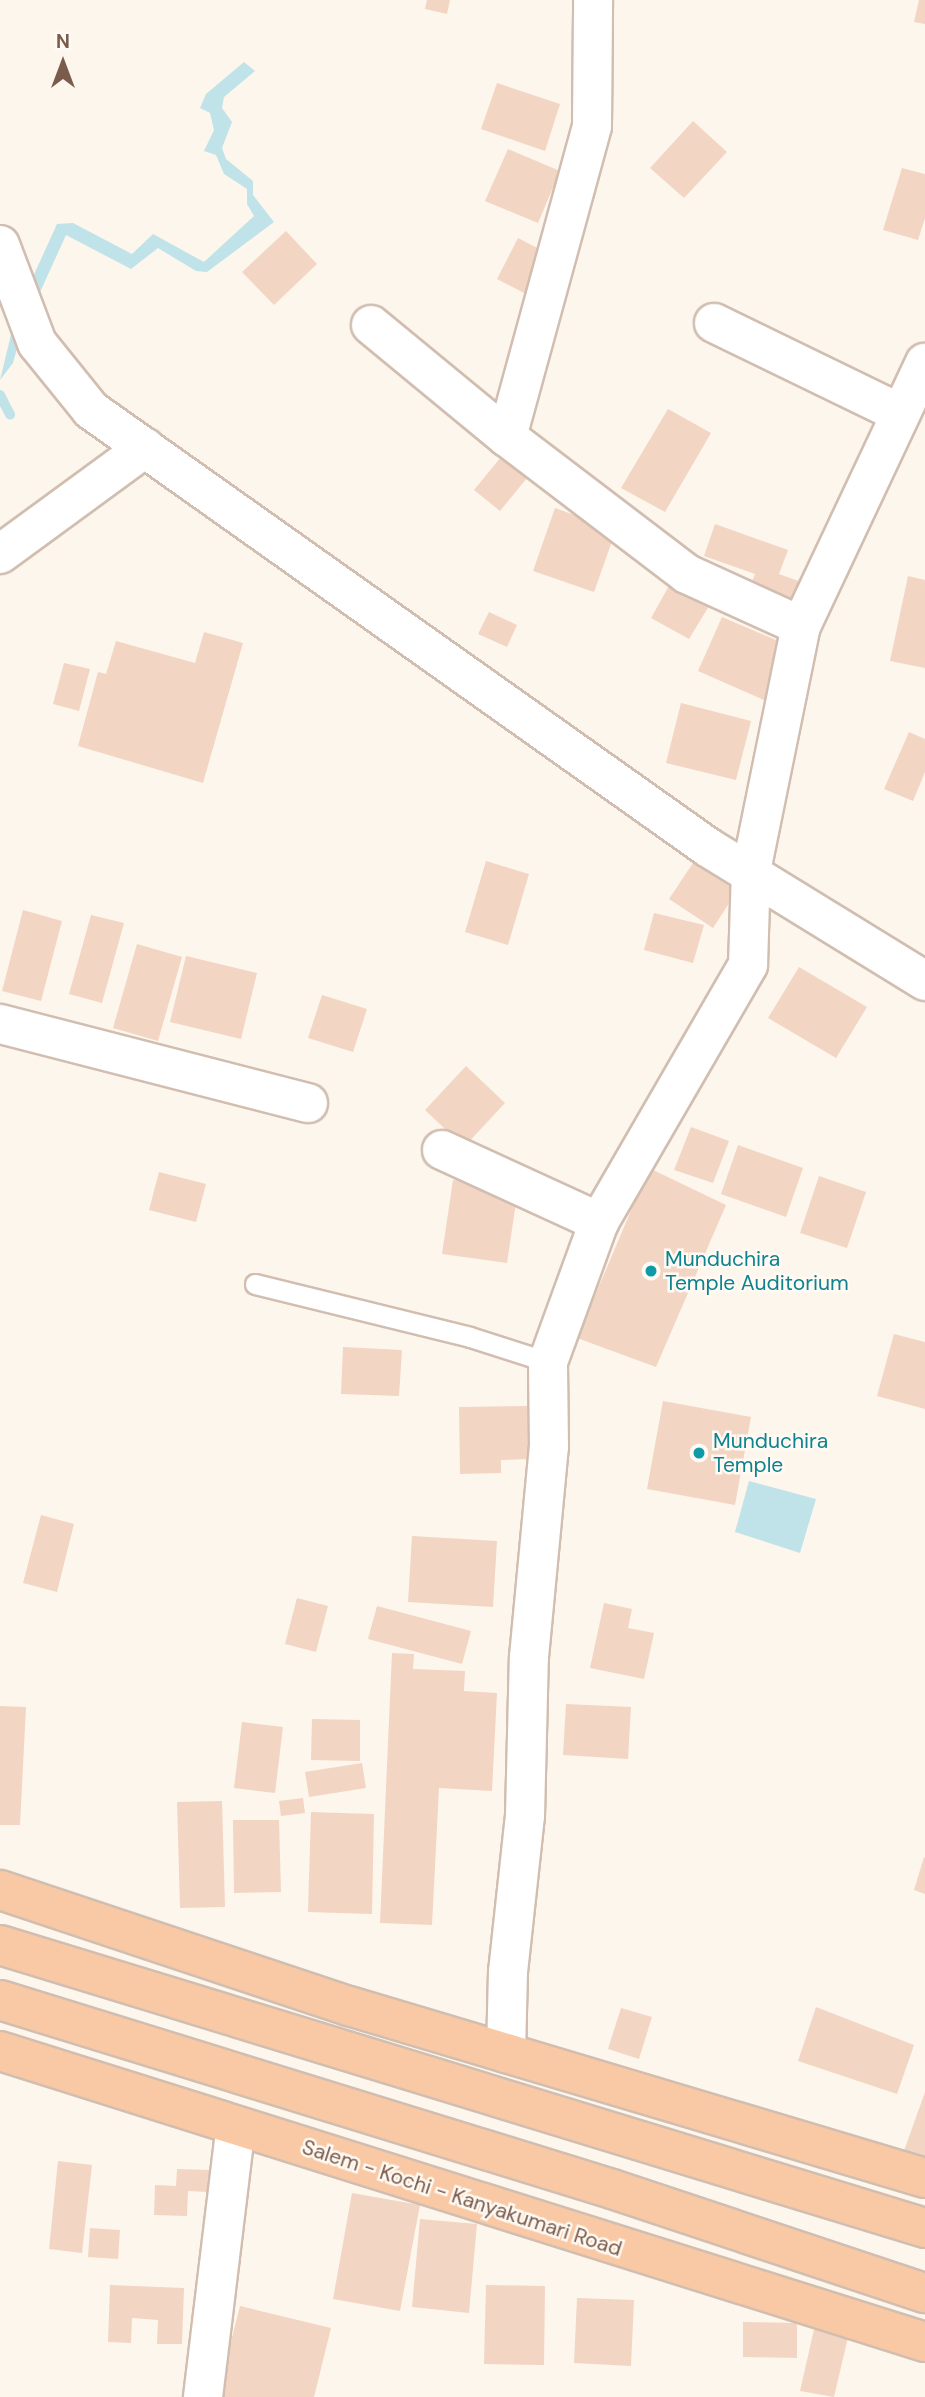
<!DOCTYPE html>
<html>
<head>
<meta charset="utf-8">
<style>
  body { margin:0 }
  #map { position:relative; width:925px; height:2397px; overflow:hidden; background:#fdf6ec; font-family:"DM Sans",sans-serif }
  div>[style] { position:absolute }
  .water>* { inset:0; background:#bfe3e8 }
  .stream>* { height:10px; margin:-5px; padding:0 5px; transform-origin:5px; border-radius:5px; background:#bfe3e8 }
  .building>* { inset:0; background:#f3d5c3 }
  .roads { filter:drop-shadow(2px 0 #d1beb0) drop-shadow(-2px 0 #d1beb0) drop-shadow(0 2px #d1beb0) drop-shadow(0 -2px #d1beb0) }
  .service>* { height:19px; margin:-9.5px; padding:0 9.5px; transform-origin:9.5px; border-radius:9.5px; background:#fff }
  .minor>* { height:38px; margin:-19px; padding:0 19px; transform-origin:19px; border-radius:19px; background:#fff }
  .trunk>* { height:38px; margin:-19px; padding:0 19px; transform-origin:19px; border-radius:19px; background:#f9c8a4 }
  .dots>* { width:19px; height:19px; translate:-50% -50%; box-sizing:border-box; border:4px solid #fffaf3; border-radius:50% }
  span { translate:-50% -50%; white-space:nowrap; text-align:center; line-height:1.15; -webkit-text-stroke:5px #fffaf3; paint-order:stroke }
  .culture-label { font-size:21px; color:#0d838f }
  .left { translate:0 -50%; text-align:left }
  .street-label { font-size:21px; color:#7a5c4d }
  .north { position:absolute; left:28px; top:28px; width:70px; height:70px; -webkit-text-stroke:5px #fffaf3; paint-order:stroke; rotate:0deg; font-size:19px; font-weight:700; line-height:28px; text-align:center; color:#7a5c4d }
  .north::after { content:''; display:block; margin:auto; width:24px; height:32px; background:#7a5c4d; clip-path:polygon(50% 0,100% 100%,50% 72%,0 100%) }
</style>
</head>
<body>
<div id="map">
  <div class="water">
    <i style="clip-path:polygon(244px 62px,255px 71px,224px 97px,222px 108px,232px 122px,222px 148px,226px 159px,253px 181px,253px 195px,274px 222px,207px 272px,196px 271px,158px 248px,131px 269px,66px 235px,21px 334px,13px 363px,0 380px,16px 314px,57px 224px,73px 223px,132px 254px,153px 234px,204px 262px,254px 216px,247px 204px,247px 189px,224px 174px,216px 155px,204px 151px,214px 130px,210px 113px,200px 108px,206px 94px)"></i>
    <i style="clip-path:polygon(749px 1481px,816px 1499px,800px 1553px,735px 1532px)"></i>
  </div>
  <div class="stream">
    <i style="left:0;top:395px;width:22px;rotate:63deg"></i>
  </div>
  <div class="building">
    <i style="clip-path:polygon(427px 0,450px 0,447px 14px,425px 9px)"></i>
    <i style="clip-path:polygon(919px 0,925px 0,925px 24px,914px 22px)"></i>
    <i style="clip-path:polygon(497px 83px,560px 104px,545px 151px,481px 129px)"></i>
    <i style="clip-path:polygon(693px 121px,727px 152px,684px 198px,650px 168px)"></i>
    <i style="clip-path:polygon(508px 149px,560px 171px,538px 223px,485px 201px)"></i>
    <i style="clip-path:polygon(902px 168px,925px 174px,925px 218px,918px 240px,883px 230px)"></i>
    <i style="clip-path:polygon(286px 231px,317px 264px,274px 305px,242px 272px)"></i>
    <i style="clip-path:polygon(518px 238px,551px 255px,530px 296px,497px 279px)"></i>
    <i style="clip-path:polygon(668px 409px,711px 433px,665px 512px,621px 488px)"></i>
    <i style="clip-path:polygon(501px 457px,527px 478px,500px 511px,474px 490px)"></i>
    <i style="clip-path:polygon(555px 508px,616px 530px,594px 592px,533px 571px)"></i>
    <i style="clip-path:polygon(715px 524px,788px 550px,779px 574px,804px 583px,794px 610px,747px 594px,755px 574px,704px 556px)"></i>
    <i style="clip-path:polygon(908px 576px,925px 580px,925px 668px,890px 661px)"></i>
    <i style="clip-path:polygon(670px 584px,709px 606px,689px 639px,651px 618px)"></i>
    <i style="clip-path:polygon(489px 612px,517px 625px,507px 647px,478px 634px)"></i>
    <i style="clip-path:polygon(722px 617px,790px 646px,766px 701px,698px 671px)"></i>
    <i style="clip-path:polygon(204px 632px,243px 643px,203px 783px,78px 746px,98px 672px,106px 674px,116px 641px,195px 663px)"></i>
    <i style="clip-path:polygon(64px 663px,90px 669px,79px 711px,53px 704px)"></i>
    <i style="clip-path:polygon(681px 703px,751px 721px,736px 780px,666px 763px)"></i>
    <i style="clip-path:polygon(909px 732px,925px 739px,925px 772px,913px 801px,884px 789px)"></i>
    <i style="clip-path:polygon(486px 861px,529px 874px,508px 945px,465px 932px)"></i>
    <i style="clip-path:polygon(693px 863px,737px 891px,713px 928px,669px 899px)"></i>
    <i style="clip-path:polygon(23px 910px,62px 921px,41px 1001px,2px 991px)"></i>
    <i style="clip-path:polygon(654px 913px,704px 925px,693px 963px,644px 950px)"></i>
    <i style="clip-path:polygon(91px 915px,124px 923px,102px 1003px,69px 994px)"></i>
    <i style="clip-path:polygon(137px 944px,182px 957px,158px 1041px,113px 1028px)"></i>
    <i style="clip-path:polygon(186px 956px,257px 973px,241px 1039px,170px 1022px)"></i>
    <i style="clip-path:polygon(799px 967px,867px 1007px,836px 1058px,768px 1018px)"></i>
    <i style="clip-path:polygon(322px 995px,367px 1009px,353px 1052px,308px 1038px)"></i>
    <i style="clip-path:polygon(466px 1066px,505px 1103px,464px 1147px,425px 1110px)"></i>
    <i style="clip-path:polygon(691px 1127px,729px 1141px,713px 1183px,674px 1170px)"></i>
    <i style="clip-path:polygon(738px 1145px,803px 1168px,786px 1217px,721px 1194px)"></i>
    <i style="clip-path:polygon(649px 1168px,726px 1205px,656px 1367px,577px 1338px)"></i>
    <i style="clip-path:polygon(159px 1172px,206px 1184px,196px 1222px,149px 1210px)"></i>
    <i style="clip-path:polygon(819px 1176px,866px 1192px,847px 1248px,800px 1233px)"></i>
    <i style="clip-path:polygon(453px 1180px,518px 1189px,507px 1263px,442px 1254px)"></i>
    <i style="clip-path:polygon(894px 1334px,925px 1342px,925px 1409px,877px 1396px)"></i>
    <i style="clip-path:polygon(343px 1347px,402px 1350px,399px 1396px,341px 1394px)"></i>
    <i style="clip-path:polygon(663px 1401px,751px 1417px,735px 1505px,647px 1489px)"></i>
    <i style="clip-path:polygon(527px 1406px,529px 1459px,501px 1460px,501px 1473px,460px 1474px,459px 1407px)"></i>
    <i style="clip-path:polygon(41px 1515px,74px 1524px,57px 1592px,23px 1583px)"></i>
    <i style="clip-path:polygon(412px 1536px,497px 1541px,493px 1607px,408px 1602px)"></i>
    <i style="clip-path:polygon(297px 1598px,328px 1606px,316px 1652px,285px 1644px)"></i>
    <i style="clip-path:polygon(604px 1603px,632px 1609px,628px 1628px,654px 1633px,644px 1679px,590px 1668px)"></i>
    <i style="clip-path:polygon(377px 1606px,471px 1631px,462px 1664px,368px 1639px)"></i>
    <i style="clip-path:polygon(392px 1653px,414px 1654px,413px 1669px,465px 1671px,464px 1691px,497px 1693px,492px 1791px,439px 1788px,432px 1925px,380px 1923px)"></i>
    <i style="clip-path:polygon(566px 1704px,631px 1707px,628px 1759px,563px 1755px)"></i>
    <i style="clip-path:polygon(0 1706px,26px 1707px,20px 1825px,0 1825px)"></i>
    <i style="clip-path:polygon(312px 1719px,360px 1720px,360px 1761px,311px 1760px)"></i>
    <i style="clip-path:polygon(242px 1722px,283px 1727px,275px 1793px,234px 1788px)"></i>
    <i style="clip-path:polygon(362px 1763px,366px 1788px,309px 1797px,305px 1772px)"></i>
    <i style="clip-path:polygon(303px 1798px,305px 1813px,281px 1816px,279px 1801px)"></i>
    <i style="clip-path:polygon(222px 1801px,225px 1907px,180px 1908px,177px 1802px)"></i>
    <i style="clip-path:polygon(311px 1812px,374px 1814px,372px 1914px,308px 1912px)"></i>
    <i style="clip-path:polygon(233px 1820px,279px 1820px,281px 1892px,234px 1893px)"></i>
    <i style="clip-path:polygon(924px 1857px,925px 1858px,925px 1894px,914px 1890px)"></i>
    <i style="clip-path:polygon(816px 2007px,914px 2045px,897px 2094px,798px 2061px)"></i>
    <i style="clip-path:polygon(621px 2008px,652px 2017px,639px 2059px,608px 2049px)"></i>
    <i style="clip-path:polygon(925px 2092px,925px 2171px,900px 2162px)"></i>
    <i style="clip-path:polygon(58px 2161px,92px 2165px,82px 2253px,49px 2249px)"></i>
    <i style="clip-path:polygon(177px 2169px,210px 2170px,208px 2192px,188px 2191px,187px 2216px,154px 2215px,155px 2185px,176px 2186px)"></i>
    <i style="clip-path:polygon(352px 2193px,420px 2205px,400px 2311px,333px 2299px)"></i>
    <i style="clip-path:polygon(420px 2219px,477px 2224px,469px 2313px,412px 2307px)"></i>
    <i style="clip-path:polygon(90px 2228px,120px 2230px,118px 2259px,88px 2257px)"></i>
    <i style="clip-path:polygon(110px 2285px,184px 2288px,182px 2344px,157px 2344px,158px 2320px,132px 2318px,131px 2343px,108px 2342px)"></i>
    <i style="clip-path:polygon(486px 2285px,545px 2286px,544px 2365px,484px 2364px)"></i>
    <i style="clip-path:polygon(577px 2298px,634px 2300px,631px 2366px,574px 2363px)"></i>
    <i style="clip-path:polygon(240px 2306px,331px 2328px,314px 2397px,217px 2397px)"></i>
    <i style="clip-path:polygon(743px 2322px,797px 2323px,797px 2358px,743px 2357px)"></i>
    <i style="clip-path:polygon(815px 2325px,849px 2333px,834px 2397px,800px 2391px)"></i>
  </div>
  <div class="roads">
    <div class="service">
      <i style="left:255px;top:1284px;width:221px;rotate:13.8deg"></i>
      <i style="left:470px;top:1337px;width:82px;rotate:17.8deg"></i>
    </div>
    <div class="minor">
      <i style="left:0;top:245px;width:105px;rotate:69.3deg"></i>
      <i style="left:37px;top:343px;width:86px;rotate:51.1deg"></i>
      <i style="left:91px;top:410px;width:757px;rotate:35.33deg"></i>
      <i style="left:709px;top:848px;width:254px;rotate:31.6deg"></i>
      <i style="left:714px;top:323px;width:206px;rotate:25.9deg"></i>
      <i style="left:371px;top:325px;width:176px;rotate:39.5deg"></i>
      <i style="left:507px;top:437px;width:226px;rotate:37.3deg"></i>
      <i style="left:687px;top:574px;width:125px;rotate:24.5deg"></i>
      <i style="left:507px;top:437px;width:322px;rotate:-74.7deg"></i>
      <i style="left:592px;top:126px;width:126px;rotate:-89.5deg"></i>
      <i style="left:0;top:554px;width:180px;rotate:-36.2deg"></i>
      <i style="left:0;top:1024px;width:318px;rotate:14.4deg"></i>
      <i style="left:442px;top:1150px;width:173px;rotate:24.6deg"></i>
      <i style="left:506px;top:2053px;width:81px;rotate:-88.6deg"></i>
      <i style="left:508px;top:1972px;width:157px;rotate:-83.8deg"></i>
      <i style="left:525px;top:1816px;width:159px;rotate:-88.6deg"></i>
      <i style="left:529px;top:1657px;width:211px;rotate:-84.6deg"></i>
      <i style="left:549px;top:1447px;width:85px;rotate:-90.7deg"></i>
      <i style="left:548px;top:1362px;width:149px;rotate:-70deg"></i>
      <i style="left:599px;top:1222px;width:297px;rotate:-59.9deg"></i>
      <i style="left:748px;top:965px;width:94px;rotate:-88.2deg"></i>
      <i style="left:751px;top:871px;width:250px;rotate:-78.5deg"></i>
      <i style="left:801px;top:626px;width:291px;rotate:-64.8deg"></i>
      <i style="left:203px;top:2397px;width:273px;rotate:-83.1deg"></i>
    </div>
    <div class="trunk">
      <i style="left:0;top:1890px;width:368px;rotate:18.4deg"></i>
      <i style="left:349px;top:2006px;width:601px;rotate:16.63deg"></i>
      <i style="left:0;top:1945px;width:967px;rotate:17.01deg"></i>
      <i style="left:0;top:2000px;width:641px;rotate:17.16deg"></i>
      <i style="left:612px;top:2189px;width:330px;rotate:18.4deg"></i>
      <i style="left:0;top:2051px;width:970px;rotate:17.46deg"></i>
    </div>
  </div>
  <div class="dots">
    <i style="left:651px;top:1271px;background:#0f9aa8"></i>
    <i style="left:699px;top:1453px;background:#0f9aa8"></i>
  </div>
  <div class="culture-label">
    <span class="left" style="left:665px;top:1271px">Munduchira<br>Temple Auditorium</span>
    <span class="left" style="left:713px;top:1453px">Munduchira<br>Temple</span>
  </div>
  <div class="street-label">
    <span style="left:462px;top:2198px;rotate:18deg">Salem - Kochi - Kanyakumari Road</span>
  </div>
  <div class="north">N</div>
</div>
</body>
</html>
